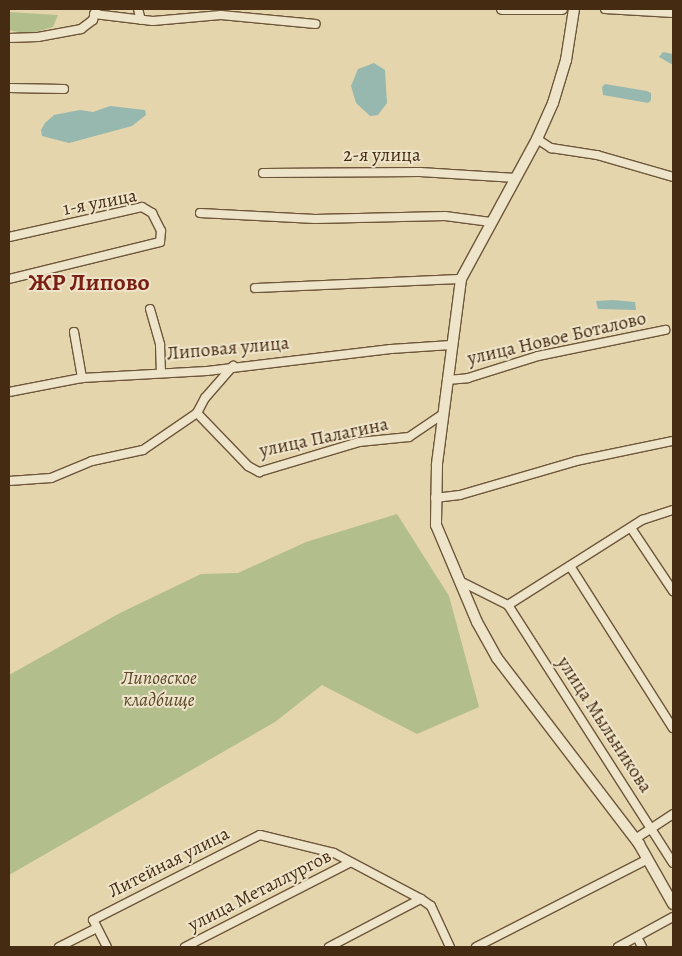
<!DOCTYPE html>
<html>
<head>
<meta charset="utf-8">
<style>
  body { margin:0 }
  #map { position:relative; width:682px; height:956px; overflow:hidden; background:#e5d5ad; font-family:Alegreya,serif }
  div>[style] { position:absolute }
  .green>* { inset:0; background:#b2be8b }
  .water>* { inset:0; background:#96b8ae }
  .roads { filter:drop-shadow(1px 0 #6d5639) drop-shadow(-1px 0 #6d5639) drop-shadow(0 1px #6d5639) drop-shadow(0 -1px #6d5639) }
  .street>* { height:8px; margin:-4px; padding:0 4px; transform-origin:4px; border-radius:4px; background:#eee4ca }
  .secondary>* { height:10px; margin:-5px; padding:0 5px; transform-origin:5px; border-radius:5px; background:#eee4ca }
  span { translate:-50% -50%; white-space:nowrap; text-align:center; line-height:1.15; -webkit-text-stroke:4px #eee4ca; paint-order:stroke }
  .street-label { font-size:19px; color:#452b12 }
  .park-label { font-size:19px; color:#5b482a; font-style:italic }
  .district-label { font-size:24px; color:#7a1f14; font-weight:700 }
  .frame { position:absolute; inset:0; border:10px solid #452b12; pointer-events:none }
</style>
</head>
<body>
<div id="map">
  <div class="green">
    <i style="clip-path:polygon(9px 12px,58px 15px,53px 27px,28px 34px,9px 30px)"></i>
    <i style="clip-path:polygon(397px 514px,449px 596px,479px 707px,417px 734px,322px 685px,275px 722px,9px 875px,9px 675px,120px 613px,201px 574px,238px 573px,306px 542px)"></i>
  </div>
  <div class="water">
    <i style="clip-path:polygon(663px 52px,673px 54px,673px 65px,659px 57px)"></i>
    <i style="clip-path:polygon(374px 63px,385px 70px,387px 103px,378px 115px,370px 116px,356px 103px,351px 86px,358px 69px)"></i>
    <i style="clip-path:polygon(605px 84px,647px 91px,651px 93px,651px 100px,648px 103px,603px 95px,602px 87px)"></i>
    <i style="clip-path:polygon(110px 106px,145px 110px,146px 115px,132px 126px,69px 143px,42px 136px,41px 130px,45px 123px,54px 115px,80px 110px,93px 112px)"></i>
    <i style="clip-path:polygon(613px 300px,635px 302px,636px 310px,598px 309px,596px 301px)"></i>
  </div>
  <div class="roads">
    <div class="street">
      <i style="left:138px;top:9px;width:11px;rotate:75deg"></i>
      <i style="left:605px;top:9px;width:68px;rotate:3.4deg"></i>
      <i style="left:94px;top:14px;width:59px;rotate:6.8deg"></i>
      <i style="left:153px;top:21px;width:68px;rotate:-5deg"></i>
      <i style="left:221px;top:15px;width:95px;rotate:5.4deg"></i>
      <i style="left:9px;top:38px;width:29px;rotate:-2deg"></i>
      <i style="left:38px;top:37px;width:44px;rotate:-10.5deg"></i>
      <i style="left:81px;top:29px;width:15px;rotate:-37deg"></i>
      <i style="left:93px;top:20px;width:11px;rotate:-75deg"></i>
      <i style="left:9px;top:88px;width:55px;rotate:1deg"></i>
      <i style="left:537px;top:139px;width:17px;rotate:33deg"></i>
      <i style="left:551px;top:148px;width:47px;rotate:8.7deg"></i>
      <i style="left:597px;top:155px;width:79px;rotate:16.1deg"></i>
      <i style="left:263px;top:173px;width:157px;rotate:-0.4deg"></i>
      <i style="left:420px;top:172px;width:96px;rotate:3.6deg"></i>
      <i style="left:200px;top:213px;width:115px;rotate:3deg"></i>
      <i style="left:315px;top:219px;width:130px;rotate:-1.3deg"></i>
      <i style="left:445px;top:216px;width:46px;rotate:7.4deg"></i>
      <i style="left:9px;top:237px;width:136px;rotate:-12.7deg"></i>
      <i style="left:142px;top:207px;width:12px;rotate:31deg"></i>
      <i style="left:152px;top:213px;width:20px;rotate:63deg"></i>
      <i style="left:161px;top:231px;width:11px;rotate:95deg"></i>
      <i style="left:160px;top:242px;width:155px;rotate:166.2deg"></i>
      <i style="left:255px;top:288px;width:206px;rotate:-2.5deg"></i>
      <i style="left:150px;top:309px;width:37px;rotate:74deg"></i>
      <i style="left:160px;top:345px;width:27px;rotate:88deg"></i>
      <i style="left:74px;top:332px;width:47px;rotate:80.1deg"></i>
      <i style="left:447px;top:380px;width:21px;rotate:-5deg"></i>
      <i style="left:468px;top:378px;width:73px;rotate:-17.4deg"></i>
      <i style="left:538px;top:356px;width:130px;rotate:-11.6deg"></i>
      <i style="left:9px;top:392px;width:74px;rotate:-10.9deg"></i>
      <i style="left:82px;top:378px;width:125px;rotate:-3.2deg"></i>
      <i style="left:207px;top:371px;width:185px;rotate:-6.8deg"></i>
      <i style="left:391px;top:349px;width:60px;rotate:-3.8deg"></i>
      <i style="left:197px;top:413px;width:74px;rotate:46.1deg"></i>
      <i style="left:248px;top:466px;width:13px;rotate:29deg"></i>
      <i style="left:259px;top:472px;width:104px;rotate:-16.7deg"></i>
      <i style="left:359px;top:442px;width:50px;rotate:-5.7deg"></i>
      <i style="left:409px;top:437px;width:41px;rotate:-34.1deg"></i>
      <i style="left:9px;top:481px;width:42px;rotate:-4.1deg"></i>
      <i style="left:51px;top:478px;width:44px;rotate:-22.5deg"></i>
      <i style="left:92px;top:461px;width:52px;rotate:-12.2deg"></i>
      <i style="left:143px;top:450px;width:65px;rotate:-34.4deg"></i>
      <i style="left:197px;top:413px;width:17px;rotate:-62deg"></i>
      <i style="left:205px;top:398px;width:43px;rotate:-48.8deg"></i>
      <i style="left:435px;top:498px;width:25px;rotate:-7deg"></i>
      <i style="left:460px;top:495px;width:121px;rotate:-16.3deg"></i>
      <i style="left:576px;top:461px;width:99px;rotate:-11.7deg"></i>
      <i style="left:631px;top:528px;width:76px;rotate:56.3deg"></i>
      <i style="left:570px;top:566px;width:192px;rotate:57.6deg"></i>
      <i style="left:460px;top:581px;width:54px;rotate:26.6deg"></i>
      <i style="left:508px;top:605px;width:306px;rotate:57.4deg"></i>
      <i style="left:508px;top:605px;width:159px;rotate:-32.4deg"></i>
      <i style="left:642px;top:520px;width:33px;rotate:-18deg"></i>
      <i style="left:635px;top:839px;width:45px;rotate:-33.3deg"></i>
      <i style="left:637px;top:937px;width:11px;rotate:63deg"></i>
      <i style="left:59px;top:947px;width:42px;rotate:-26.6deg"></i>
      <i style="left:107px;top:947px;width:30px;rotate:-117deg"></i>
      <i style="left:93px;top:920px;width:187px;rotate:-27deg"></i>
      <i style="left:260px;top:835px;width:76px;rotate:13.7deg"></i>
      <i style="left:334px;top:853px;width:98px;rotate:27.9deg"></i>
      <i style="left:421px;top:899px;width:12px;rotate:35deg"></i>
      <i style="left:431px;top:906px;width:45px;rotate:65.1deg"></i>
      <i style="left:185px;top:947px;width:184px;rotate:-27.1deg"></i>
      <i style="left:329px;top:947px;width:104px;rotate:-27.6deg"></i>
      <i style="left:476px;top:947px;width:193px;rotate:-27.1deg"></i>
      <i style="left:618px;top:947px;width:63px;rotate:-28.6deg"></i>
    </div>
    <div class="secondary">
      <i style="left:502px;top:9px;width:60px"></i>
      <i style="left:574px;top:9px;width:52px;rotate:98.9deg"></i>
      <i style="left:566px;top:60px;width:45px;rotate:106.8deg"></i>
      <i style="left:553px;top:103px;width:39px;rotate:114deg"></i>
      <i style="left:537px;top:139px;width:159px;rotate:118.5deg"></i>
      <i style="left:461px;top:279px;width:188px;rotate:97.4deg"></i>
      <i style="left:437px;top:465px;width:60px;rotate:91deg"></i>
      <i style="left:436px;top:525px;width:105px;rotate:67.1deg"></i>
      <i style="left:477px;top:622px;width:41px;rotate:60.9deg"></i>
      <i style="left:497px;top:658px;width:234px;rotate:52.6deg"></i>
      <i style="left:639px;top:844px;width:69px;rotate:60.5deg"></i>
    </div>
  </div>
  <div class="street-label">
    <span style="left:382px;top:156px">2-я улица</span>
    <span style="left:100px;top:203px;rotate:-11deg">1-я улица</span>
    <span style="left:557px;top:339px;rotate:-13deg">улица Новое Боталово</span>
    <span style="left:228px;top:349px;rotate:-5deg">Липовая улица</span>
    <span style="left:324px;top:438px;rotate:-12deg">улица Палагина</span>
    <span style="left:604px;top:725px;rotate:57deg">улица Мыльникова</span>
    <span style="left:169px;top:863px;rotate:-27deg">Литейная улица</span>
    <span style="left:260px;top:891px;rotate:-27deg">улица Металлургов</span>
  </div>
  <div class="park-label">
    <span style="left:159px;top:690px">Липовское<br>кладбище</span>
  </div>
  <div class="district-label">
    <span style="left:89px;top:283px">ЖР Липово</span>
  </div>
  <div class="frame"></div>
</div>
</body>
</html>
